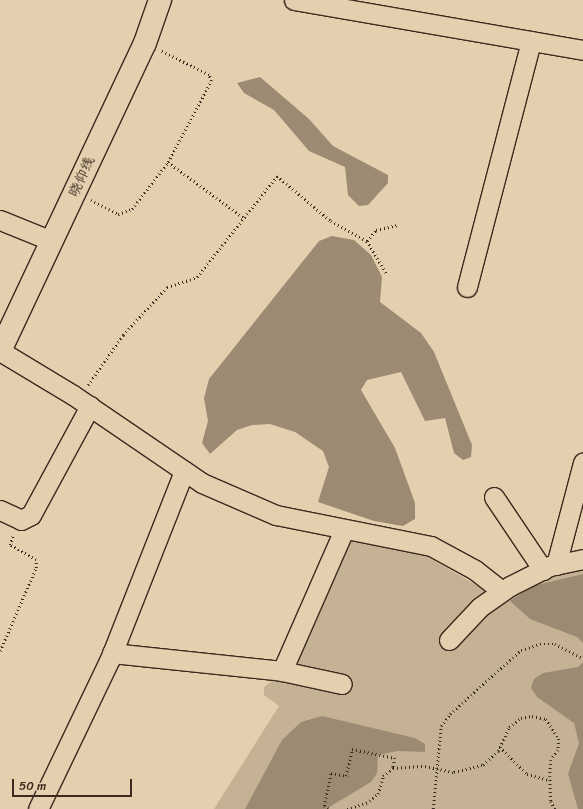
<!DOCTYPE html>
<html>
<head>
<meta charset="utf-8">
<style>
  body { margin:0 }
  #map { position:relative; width:583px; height:809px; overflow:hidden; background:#e4d0af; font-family:Sriracha,"LXGW WenKai TC",sans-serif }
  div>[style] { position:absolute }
  .green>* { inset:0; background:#c5b295 }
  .water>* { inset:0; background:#9d8a73 }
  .path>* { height:2.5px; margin-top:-1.25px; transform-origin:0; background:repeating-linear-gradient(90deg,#3b2a1e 0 1px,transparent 0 4px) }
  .roads { filter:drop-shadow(1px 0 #3b2a1e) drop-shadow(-1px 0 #3b2a1e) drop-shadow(0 1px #3b2a1e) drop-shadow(0 -1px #3b2a1e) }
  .minor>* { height:19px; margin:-9.5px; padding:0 9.5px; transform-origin:9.5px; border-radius:9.5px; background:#e4d0af }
  .major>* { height:22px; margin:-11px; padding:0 11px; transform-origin:11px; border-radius:11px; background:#e4d0af }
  span { translate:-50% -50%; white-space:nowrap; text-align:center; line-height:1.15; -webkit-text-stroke:3px #e4d0af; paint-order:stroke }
  .street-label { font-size:14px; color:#3b2a1e }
  .scale { position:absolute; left:12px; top:779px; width:120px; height:18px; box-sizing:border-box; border:2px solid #3b2a1e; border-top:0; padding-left:5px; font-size:12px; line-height:14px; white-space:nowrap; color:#3b2a1e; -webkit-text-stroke:3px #e4d0af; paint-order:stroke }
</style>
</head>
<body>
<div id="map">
  <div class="green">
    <i style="clip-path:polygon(348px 537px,426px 556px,485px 590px,504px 596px,553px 570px,583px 564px,583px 809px,214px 809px,279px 706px,264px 695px,264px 687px,279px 676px)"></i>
  </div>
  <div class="water">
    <i style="clip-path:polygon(260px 77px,309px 119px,333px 146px,388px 175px,388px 183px,368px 205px,359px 206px,348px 195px,345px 167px,309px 151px,274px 110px,244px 93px,237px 83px)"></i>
    <i style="clip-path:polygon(332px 236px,354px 240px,371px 255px,382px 277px,380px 302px,421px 333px,434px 352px,472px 445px,471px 457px,463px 460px,454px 453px,445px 418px,425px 421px,401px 372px,367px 380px,361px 390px,395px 448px,415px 503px,415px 519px,403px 526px,374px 521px,318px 502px,329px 467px,323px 451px,295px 432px,270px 424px,252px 425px,237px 430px,210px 454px,202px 443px,208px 421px,204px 398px,209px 379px,319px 241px)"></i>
    <i style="clip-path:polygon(583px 574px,583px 643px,577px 637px,530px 619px,510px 601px,532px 586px)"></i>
    <i style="clip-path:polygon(583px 662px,583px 809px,578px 809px,568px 774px,579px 743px,574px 723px,537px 697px,531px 688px,534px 679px,543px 673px,578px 667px)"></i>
    <i style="clip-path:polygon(322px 716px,415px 738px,425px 744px,425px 752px,398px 751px,378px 755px,377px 773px,371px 782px,326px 809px,245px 809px,282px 740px,301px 722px)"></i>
  </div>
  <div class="path">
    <i style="left:168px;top:162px;width:94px;rotate:36.4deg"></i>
    <i style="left:91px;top:200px;width:30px;rotate:27deg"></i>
    <i style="left:118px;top:214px;width:15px;rotate:-20deg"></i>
    <i style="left:132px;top:209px;width:59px;rotate:-52.5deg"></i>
    <i style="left:168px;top:162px;width:92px;rotate:-62deg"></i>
    <i style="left:211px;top:81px;width:6px;rotate:-108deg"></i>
    <i style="left:209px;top:75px;width:54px;rotate:-153.4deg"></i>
    <i style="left:367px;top:241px;width:14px;rotate:-51deg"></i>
    <i style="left:376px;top:230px;width:22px;rotate:-13deg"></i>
    <i style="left:88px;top:385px;width:61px;rotate:-55deg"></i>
    <i style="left:123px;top:335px;width:65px;rotate:-47.5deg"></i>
    <i style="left:167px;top:287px;width:32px;rotate:-18deg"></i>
    <i style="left:197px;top:277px;width:129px;rotate:-51.6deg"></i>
    <i style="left:277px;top:176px;width:70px;rotate:39.8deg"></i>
    <i style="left:331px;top:221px;width:41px;rotate:29.1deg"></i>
    <i style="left:367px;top:241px;width:39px;rotate:59deg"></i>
    <i style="left:0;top:651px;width:90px;rotate:-66.6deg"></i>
    <i style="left:36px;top:568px;width:8px;rotate:-90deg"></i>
    <i style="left:36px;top:560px;width:30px;rotate:-150deg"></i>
    <i style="left:10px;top:545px;width:10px;rotate:-73deg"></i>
    <i style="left:500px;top:747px;width:38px;rotate:45deg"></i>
    <i style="left:527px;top:774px;width:24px;rotate:15deg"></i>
    <i style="left:328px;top:809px;width:5px;rotate:-143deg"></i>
    <i style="left:324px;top:806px;width:34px;rotate:-78deg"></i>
    <i style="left:331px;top:773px;width:15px;rotate:11deg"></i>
    <i style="left:346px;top:776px;width:28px;rotate:-77deg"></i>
    <i style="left:352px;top:749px;width:44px;rotate:11.8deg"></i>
    <i style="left:395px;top:758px;width:10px;rotate:101deg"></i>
    <i style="left:347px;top:809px;width:20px;rotate:-18deg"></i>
    <i style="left:366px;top:803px;width:15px;rotate:-37deg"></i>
    <i style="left:378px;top:794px;width:19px;rotate:-74deg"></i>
    <i style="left:383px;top:776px;width:13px;rotate:-39deg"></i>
    <i style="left:393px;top:768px;width:32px;rotate:-4deg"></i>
    <i style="left:425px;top:766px;width:30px;rotate:12deg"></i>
    <i style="left:454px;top:772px;width:30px;rotate:-14deg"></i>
    <i style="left:483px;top:765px;width:21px;rotate:-43deg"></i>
    <i style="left:498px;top:751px;width:26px;rotate:-65deg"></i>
    <i style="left:509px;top:727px;width:15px;rotate:-37deg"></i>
    <i style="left:521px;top:718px;width:11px;rotate:-10deg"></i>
    <i style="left:532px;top:716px;width:14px;rotate:12deg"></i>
    <i style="left:546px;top:719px;width:24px;rotate:57deg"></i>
    <i style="left:559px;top:739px;width:11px;rotate:95deg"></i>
    <i style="left:558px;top:750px;width:12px;rotate:125deg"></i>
    <i style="left:551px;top:760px;width:16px;rotate:94deg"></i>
    <i style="left:550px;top:776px;width:25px;rotate:88deg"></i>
    <i style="left:551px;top:801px;width:9px;rotate:63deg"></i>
    <i style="left:433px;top:809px;width:83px;rotate:-84.5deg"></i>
    <i style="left:441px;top:726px;width:15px;rotate:-53deg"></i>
    <i style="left:450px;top:714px;width:96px;rotate:-42deg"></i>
    <i style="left:521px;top:650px;width:20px;rotate:-18deg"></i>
    <i style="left:540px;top:644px;width:15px"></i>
    <i style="left:555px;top:644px;width:31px;rotate:27deg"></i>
  </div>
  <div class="roads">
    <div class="minor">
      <i style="left:294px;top:0;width:293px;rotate:9.8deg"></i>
      <i style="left:0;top:220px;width:56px;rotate:22deg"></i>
      <i style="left:467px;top:287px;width:254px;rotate:-75.4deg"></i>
      <i style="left:0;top:351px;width:85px;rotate:31.1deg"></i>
      <i style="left:73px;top:395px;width:156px;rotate:34.3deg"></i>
      <i style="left:202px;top:483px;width:81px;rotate:23.4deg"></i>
      <i style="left:276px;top:515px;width:158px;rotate:11.3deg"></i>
      <i style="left:431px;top:546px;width:50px;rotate:28.6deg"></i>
      <i style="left:475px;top:570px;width:34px;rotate:38deg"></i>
      <i style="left:494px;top:497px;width:88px;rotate:56.1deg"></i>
      <i style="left:0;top:510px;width:23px;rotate:25deg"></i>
      <i style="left:21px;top:520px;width:11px;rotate:-27deg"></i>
      <i style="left:31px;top:515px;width:124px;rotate:-61.6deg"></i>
      <i style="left:556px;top:565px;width:106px;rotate:-75.2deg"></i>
      <i style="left:449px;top:640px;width:45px;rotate:-46.8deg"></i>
      <i style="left:480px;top:607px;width:37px;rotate:-35deg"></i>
      <i style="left:510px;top:586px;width:45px;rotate:-26.6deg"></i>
      <i style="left:550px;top:566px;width:34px;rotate:-12deg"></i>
      <i style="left:112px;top:653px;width:171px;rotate:6deg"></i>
      <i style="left:282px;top:671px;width:61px;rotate:12.2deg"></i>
      <i style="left:282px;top:671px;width:154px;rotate:-66.3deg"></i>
      <i style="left:38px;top:809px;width:166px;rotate:-64.4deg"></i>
      <i style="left:110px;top:659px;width:202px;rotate:-68.5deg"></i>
    </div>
    <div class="major">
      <i style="left:0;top:351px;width:340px;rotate:-64.8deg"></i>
      <i style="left:145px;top:43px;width:46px;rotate:-70.8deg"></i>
    </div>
  </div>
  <div class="street-label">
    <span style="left:82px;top:177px;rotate:-65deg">晓仰线</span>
  </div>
  <div class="scale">50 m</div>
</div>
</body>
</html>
